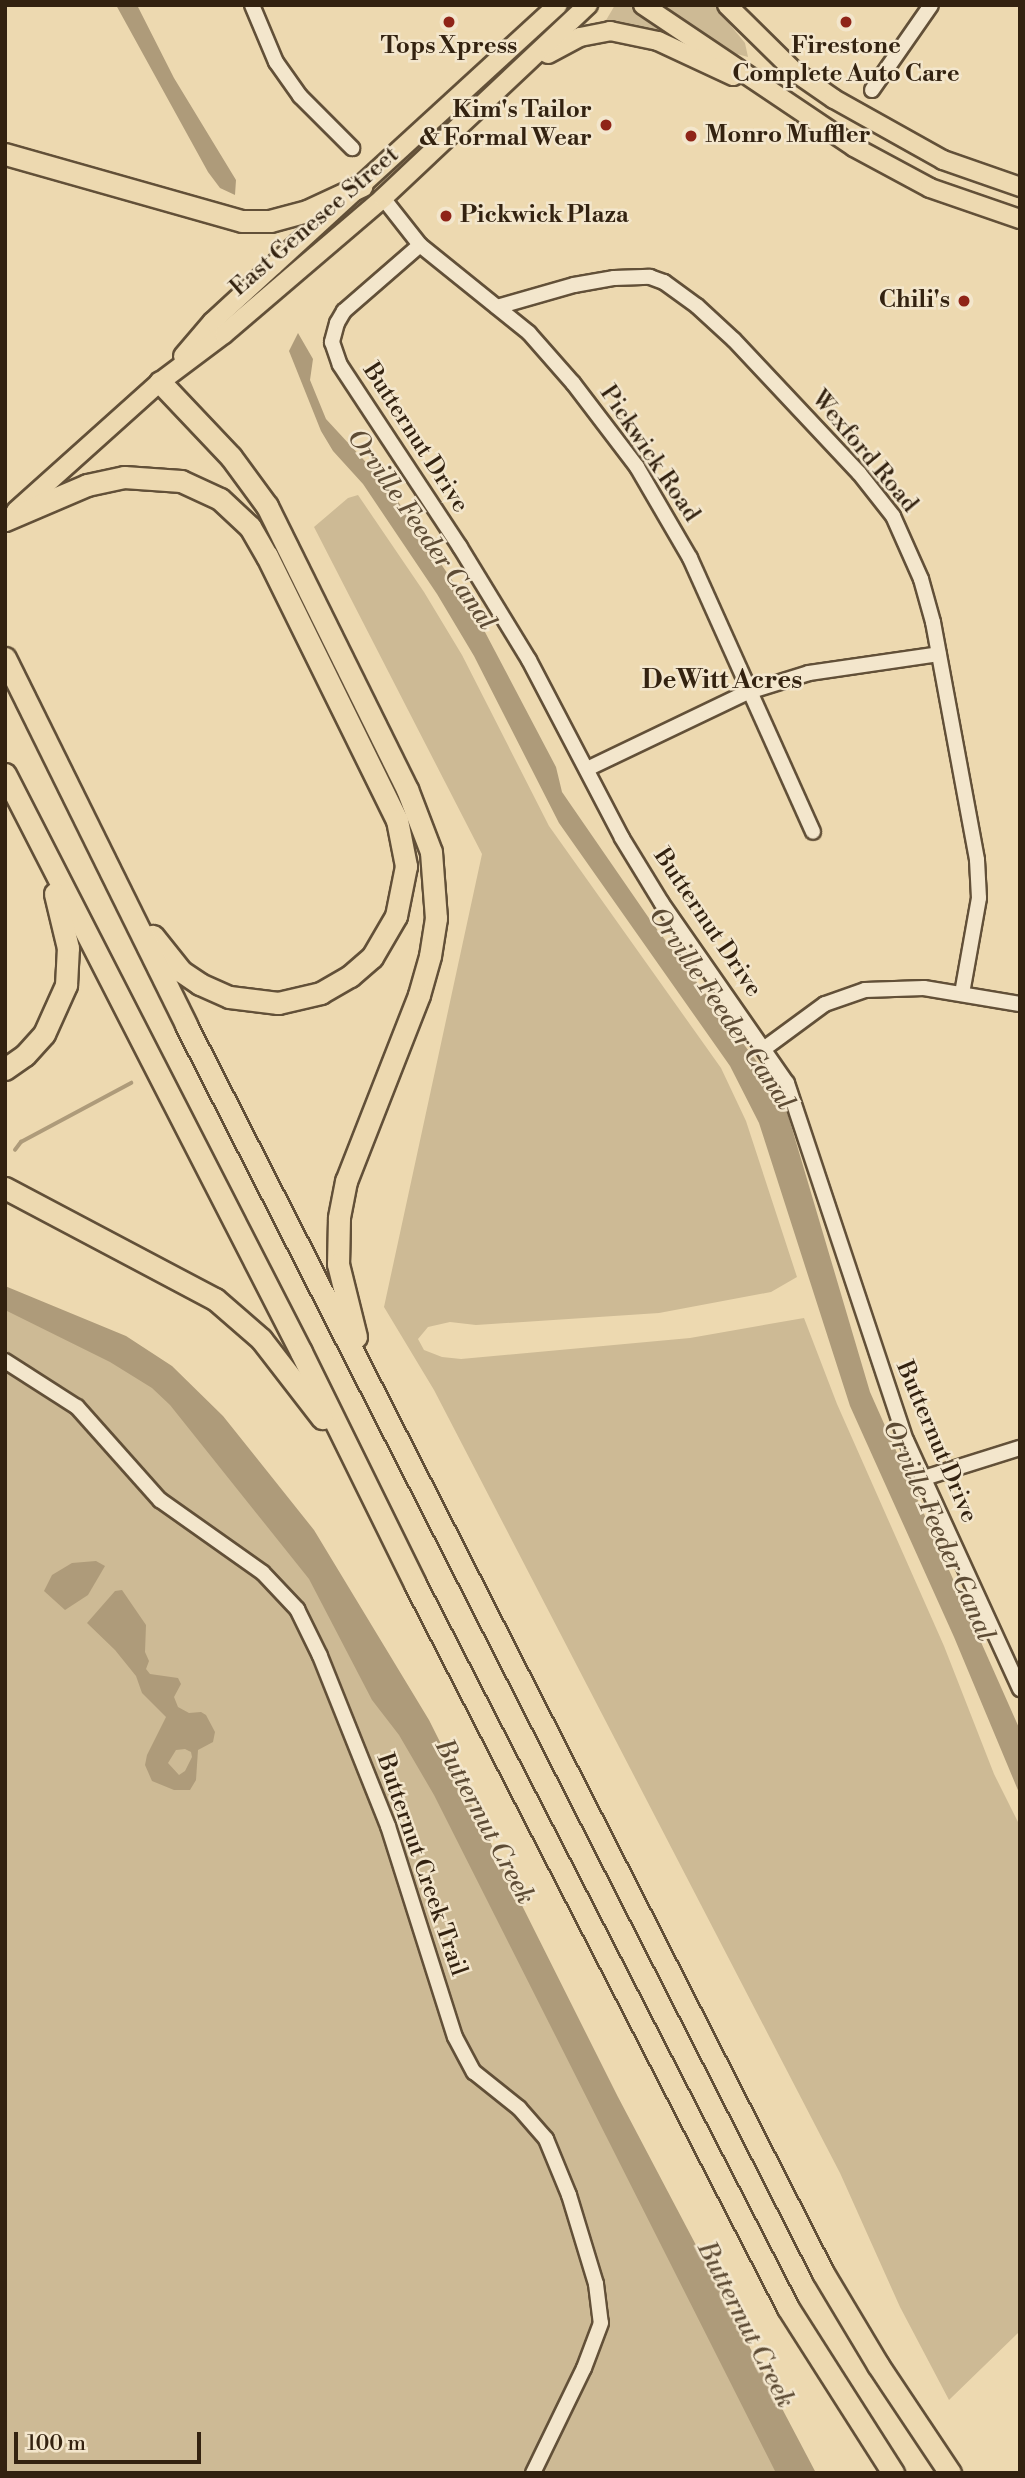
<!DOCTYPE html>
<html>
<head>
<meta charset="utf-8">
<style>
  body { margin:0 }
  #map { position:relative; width:1025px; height:2478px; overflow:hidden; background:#edd9b0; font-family:"Libre Bodoni",serif }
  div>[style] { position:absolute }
  .green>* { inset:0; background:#cdba95 }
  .water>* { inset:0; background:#ae9b7a }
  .stream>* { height:3.5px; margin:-1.75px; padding:0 1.75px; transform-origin:1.75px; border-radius:1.75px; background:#ae9b7a }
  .roads { filter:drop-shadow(2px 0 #625038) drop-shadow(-2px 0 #625038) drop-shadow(0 2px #625038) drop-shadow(0 -2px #625038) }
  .minor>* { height:14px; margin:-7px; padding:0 7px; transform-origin:7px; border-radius:7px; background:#f3e6cc }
  .major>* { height:18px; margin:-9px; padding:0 9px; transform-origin:9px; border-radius:9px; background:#edd9b0 }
  .highway>* { height:21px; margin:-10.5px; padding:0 10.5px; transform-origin:10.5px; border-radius:10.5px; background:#edd9b0 }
  .dots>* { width:19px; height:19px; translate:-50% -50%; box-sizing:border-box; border:4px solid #f3e6cc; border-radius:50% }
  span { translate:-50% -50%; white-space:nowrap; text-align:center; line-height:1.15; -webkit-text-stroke:5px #f3e6cc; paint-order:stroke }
  .poi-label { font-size:24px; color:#332210; font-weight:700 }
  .right { translate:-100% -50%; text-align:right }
  .left { translate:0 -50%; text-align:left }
  .street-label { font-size:24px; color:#332210 }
  .water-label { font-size:26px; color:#5e4c35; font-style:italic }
  .neighbourhood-label { font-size:26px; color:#332210; font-weight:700 }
  .frame { position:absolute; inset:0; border:7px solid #332210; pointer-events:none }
  .scale { position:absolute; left:14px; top:2432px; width:187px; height:32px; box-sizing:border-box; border:4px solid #332210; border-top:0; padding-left:9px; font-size:21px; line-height:24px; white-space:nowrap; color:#332210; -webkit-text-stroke:5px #f3e6cc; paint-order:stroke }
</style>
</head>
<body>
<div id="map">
  <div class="green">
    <i style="clip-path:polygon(615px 5px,633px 5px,664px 27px,661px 32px,605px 22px)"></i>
    <i style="clip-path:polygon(657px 5px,714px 5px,745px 43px,748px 57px,737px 54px)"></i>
    <i style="clip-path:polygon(358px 495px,424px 592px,462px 655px,549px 826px,721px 1068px,746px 1121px,797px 1277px,771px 1292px,659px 1313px,476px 1325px,450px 1322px,428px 1327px,418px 1339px,424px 1350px,442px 1357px,461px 1359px,690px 1338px,804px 1318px,837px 1404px,944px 1646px,994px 1774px,1020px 1826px,1020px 2331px,949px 2400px,900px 2307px,840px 2173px,434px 1390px,384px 1307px,482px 854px,314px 527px,348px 498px)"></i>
    <i style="clip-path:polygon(5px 1300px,154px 1374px,301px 1538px,800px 2473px,5px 2473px)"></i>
  </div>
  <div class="water">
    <i style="clip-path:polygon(116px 5px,137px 5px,174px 78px,236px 180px,235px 195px,220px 188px,208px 172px)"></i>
    <i style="clip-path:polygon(298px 333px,313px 359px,310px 380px,326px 419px,386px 484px,476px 615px,556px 767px,562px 792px,653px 924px,776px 1087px,788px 1115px,870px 1392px,1020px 1730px,1020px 1795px,954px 1637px,850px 1406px,759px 1123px,730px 1066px,559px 823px,474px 656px,437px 594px,363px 484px,333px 451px,321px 431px,289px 351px)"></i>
    <i style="clip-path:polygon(5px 1286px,126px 1336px,172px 1366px,223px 1416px,314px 1530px,429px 1720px,618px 2097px,816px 2473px,776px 2473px,434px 1795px,399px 1735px,372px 1700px,309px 1579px,170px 1405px,152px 1388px,110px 1362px,5px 1310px)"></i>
    <i style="clip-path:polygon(96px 1561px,105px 1566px,88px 1595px,65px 1610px,44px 1591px,52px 1575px,72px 1563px)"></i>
    <i style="clip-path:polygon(evenodd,122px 1590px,146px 1625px,145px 1652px,149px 1661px,146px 1669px,150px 1674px,178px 1678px,181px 1684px,174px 1697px,178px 1707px,189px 1713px,201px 1712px,206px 1715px,215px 1732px,213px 1742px,198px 1750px,196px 1780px,190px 1790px,174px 1790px,152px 1781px,145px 1765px,147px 1755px,166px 1717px,142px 1693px,136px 1676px,115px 1650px,87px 1623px,115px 1591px,122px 1590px,185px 1749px,191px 1752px,192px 1757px,185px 1771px,179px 1775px,168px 1763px,176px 1750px,185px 1749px)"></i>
  </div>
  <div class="stream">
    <i style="left:15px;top:1150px;width:10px;rotate:-53deg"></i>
    <i style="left:21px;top:1142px;width:125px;rotate:-28.2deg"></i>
  </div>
  <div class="roads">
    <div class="minor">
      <i style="left:252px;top:5px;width:62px;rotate:67.2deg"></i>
      <i style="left:276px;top:62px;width:42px;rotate:54.8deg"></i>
      <i style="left:300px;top:96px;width:74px;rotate:45deg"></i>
      <i style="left:872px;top:90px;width:103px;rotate:-55.2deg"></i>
      <i style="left:383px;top:198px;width:60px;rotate:51.8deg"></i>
      <i style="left:420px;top:245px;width:140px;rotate:38.9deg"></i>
      <i style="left:529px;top:333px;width:67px;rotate:48.7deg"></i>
      <i style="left:573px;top:383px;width:106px;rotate:52.7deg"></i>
      <i style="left:637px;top:467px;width:105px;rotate:59.8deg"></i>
      <i style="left:690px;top:558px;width:300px;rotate:65.8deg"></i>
      <i style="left:420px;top:245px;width:101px;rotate:139deg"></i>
      <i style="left:344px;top:311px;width:14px;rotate:120deg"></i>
      <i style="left:337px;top:323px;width:20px;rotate:105deg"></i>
      <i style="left:332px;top:342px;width:24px;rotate:71deg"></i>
      <i style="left:340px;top:365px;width:218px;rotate:56.6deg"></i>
      <i style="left:460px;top:547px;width:132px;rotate:58.6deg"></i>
      <i style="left:529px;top:660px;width:201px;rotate:62.4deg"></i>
      <i style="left:622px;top:838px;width:75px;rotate:58.6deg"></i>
      <i style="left:661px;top:902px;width:221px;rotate:55.2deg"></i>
      <i style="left:787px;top:1083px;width:376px;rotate:71.6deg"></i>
      <i style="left:906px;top:1440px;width:274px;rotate:65.4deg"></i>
      <i style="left:497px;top:307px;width:80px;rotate:-15.9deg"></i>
      <i style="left:574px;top:285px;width:41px;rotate:-9.9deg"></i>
      <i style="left:614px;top:278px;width:36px;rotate:-2deg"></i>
      <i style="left:650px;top:277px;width:15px;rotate:20deg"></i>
      <i style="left:664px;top:282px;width:41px;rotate:36deg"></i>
      <i style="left:697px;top:306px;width:50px;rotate:42.6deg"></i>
      <i style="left:734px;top:340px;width:183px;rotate:46.8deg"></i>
      <i style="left:859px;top:473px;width:55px;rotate:51.7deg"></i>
      <i style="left:893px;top:516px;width:69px;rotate:66deg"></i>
      <i style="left:921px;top:579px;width:45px;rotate:74.4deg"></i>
      <i style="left:933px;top:622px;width:242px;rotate:79.5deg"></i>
      <i style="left:977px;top:860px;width:38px;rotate:87deg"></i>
      <i style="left:979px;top:898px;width:97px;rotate:100.1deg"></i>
      <i style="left:587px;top:769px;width:178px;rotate:-25.6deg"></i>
      <i style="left:748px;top:692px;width:64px;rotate:-17.3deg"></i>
      <i style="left:809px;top:673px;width:131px;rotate:-8.3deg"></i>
      <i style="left:765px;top:1048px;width:74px;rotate:-36.3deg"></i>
      <i style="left:825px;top:1004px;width:42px;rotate:-19.3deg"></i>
      <i style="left:865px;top:990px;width:59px;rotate:-1.9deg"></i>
      <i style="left:924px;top:988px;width:97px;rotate:9.5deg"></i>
      <i style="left:5px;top:1361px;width:85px;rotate:32.6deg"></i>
      <i style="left:77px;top:1407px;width:125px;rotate:48.3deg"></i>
      <i style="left:160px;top:1500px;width:126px;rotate:35.3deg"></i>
      <i style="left:263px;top:1573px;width:50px;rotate:46.6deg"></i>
      <i style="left:297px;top:1609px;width:52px;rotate:63.9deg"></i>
      <i style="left:320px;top:1656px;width:183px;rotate:68.2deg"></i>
      <i style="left:388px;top:1826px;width:221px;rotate:72.4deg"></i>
      <i style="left:455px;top:2037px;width:40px;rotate:62deg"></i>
      <i style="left:474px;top:2072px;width:58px;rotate:38.7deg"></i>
      <i style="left:519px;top:2108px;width:41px;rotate:48.9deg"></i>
      <i style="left:546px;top:2139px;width:61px;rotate:67.7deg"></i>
      <i style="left:569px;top:2195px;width:93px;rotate:73.1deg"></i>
      <i style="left:596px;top:2284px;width:39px;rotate:83deg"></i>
      <i style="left:601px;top:2323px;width:48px;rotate:110.7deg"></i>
      <i style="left:584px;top:2368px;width:117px;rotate:115.9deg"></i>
      <i style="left:924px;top:1478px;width:101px;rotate:-17.4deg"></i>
    </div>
    <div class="major">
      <i style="left:643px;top:5px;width:254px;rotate:33.9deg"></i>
      <i style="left:854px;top:147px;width:86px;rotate:28.3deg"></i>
      <i style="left:930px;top:188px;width:95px;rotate:19deg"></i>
      <i style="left:727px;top:5px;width:95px;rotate:44.6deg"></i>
      <i style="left:795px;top:72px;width:47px;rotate:34.7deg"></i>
      <i style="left:834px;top:99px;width:125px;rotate:29.2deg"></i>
      <i style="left:943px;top:160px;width:82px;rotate:19.3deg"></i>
      <i style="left:548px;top:54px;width:36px;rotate:-28deg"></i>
      <i style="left:580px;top:37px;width:31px;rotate:-11deg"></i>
      <i style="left:610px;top:31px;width:49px;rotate:11.8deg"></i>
      <i style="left:658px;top:41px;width:83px;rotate:25deg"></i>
      <i style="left:183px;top:356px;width:45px;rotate:-49.5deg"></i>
      <i style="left:212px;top:322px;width:84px;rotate:-42.6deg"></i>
      <i style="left:274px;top:265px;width:385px;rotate:-42.5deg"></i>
      <i style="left:16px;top:511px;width:193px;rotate:-41.9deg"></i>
      <i style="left:160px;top:382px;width:80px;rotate:-36.9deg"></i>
      <i style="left:224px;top:334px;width:209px;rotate:-40.5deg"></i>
      <i style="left:383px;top:198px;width:282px;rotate:-43.3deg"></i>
    </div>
    <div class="highway">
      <i style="left:5px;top:154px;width:246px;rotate:15.8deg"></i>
      <i style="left:242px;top:221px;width:28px"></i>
      <i style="left:270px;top:221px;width:38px;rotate:-15deg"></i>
      <i style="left:307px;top:211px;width:60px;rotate:-24.8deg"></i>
      <i style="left:160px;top:382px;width:103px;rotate:46.6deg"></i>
      <i style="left:231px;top:457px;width:61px;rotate:53.7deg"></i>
      <i style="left:267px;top:506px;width:316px;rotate:63.7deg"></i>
      <i style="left:407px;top:789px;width:67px;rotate:69.1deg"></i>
      <i style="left:431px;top:852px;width:66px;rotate:85.7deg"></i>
      <i style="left:436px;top:918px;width:38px;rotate:99deg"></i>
      <i style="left:430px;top:956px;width:41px;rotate:105.8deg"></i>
      <i style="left:419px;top:995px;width:200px;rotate:111.4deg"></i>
      <i style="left:346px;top:1181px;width:38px;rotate:101deg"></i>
      <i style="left:339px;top:1218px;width:46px;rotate:91.2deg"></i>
      <i style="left:338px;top:1264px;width:75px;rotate:76.1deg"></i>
      <i style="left:5px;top:520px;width:89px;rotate:-23.1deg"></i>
      <i style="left:87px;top:485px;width:38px;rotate:-12deg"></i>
      <i style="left:124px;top:477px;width:57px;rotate:4deg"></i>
      <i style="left:181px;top:481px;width:43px;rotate:24.8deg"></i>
      <i style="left:220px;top:499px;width:41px;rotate:43deg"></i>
      <i style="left:250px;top:527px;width:34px;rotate:60deg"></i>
      <i style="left:267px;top:556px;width:294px;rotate:63.8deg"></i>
      <i style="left:397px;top:820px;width:47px;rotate:78.9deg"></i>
      <i style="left:406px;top:866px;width:51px;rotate:101.3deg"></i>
      <i style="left:396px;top:916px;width:48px;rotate:120.3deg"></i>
      <i style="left:372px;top:957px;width:29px;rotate:139deg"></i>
      <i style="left:350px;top:976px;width:34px;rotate:150deg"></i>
      <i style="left:321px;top:993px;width:44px;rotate:166.9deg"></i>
      <i style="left:278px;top:1003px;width:49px;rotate:-173deg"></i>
      <i style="left:229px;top:997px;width:32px;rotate:-156deg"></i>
      <i style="left:200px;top:984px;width:23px;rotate:-146deg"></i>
      <i style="left:181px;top:971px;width:45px;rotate:-128.7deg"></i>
      <i style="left:5px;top:658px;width:409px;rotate:63.7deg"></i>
      <i style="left:186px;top:1025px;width:1401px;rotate:62.96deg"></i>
      <i style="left:823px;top:2273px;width:107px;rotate:59.1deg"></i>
      <i style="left:878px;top:2365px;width:130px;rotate:56.3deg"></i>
      <i style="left:5px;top:774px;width:649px;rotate:62.88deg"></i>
      <i style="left:301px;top:1352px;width:258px;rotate:63.8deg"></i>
      <i style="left:415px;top:1584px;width:814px;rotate:62.74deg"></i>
      <i style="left:788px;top:2308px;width:196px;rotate:57.5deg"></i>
      <i style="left:5px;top:1069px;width:24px;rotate:-35deg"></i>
      <i style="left:25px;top:1055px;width:28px;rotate:-48deg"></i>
      <i style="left:44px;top:1034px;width:54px;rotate:-65.8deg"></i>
      <i style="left:66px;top:985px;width:37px;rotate:-87deg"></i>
      <i style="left:68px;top:948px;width:56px;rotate:-103.5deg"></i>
      <i style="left:5px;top:1188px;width:238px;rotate:27.9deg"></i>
      <i style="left:215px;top:1299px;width:61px;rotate:41deg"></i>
      <i style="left:261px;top:1339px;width:100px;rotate:52.3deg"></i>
    </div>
  </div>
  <div class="dots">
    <i style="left:449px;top:22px;background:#8f2418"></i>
    <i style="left:846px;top:22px;background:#8f2418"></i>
    <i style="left:606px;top:125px;background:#8f2418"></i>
    <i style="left:691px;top:136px;background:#8f2418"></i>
    <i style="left:446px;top:216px;background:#8f2418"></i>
    <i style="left:964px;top:301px;background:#8f2418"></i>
  </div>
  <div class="poi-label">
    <span style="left:449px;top:47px">Tops Xpress</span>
    <span style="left:846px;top:61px">Firestone<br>Complete Auto Care</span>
    <span class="right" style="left:592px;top:125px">Kim's Tailor<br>&amp; Formal Wear</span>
    <span class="left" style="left:705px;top:136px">Monro Muffler</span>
    <span class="left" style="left:460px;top:216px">Pickwick Plaza</span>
    <span class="right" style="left:950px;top:301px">Chili's</span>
  </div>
  <div class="street-label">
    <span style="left:315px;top:222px;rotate:-41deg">East Genesee Street</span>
    <span style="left:415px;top:438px;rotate:57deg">Butternut Drive</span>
    <span style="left:864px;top:452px;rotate:50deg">Wexford Road</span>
    <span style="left:649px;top:454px;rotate:56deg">Pickwick Road</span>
    <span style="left:707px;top:923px;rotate:56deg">Butternut Drive</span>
    <span style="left:936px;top:1442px;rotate:67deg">Butternut Drive</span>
    <span style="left:421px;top:1865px;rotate:71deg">Butternut Creek Trail</span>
  </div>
  <div class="water-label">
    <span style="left:421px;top:530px;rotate:55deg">Orville Feeder Canal</span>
    <span style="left:721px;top:1009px;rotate:56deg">Orville Feeder Canal</span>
    <span style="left:938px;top:1531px;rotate:66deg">Orville Feeder Canal</span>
    <span style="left:484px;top:1822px;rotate:62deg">Butternut Creek</span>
    <span style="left:745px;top:2325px;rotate:63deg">Butternut Creek</span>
  </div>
  <div class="neighbourhood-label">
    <span style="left:722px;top:681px">DeWitt Acres</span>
  </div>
  <div class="frame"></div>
  <div class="scale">100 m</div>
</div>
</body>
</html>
